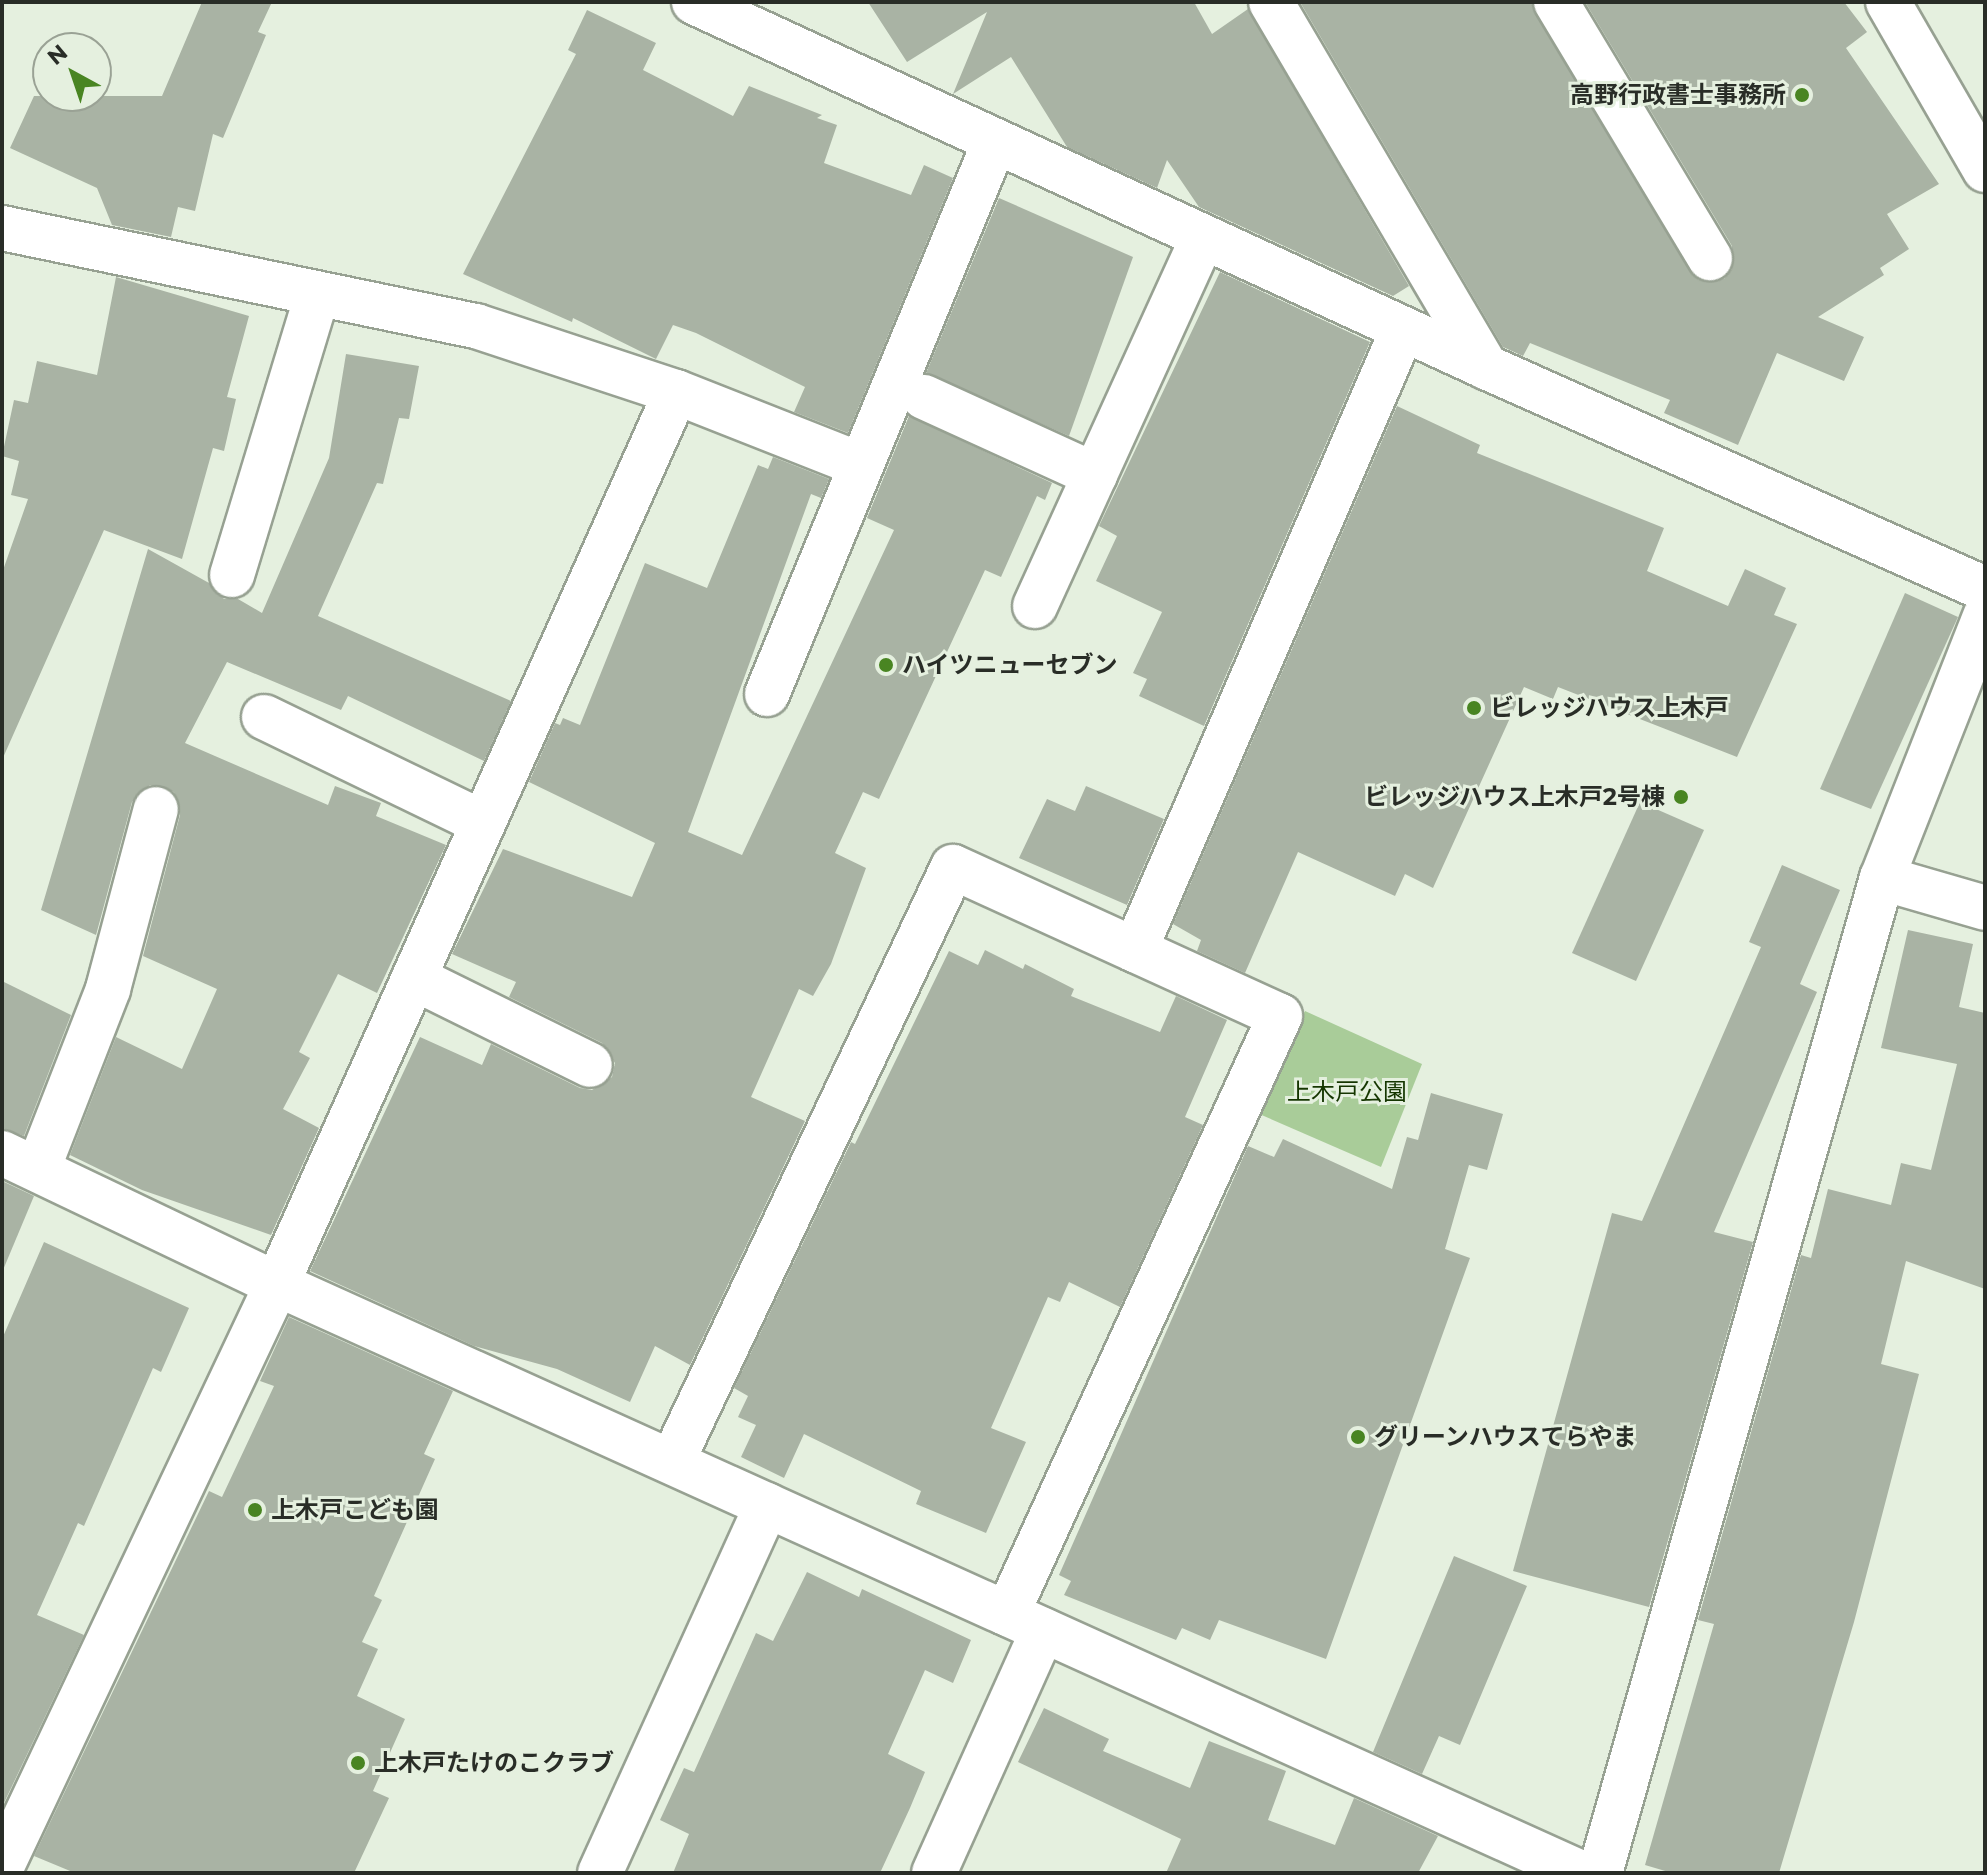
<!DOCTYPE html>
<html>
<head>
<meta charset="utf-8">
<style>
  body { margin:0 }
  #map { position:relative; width:1987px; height:1875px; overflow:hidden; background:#e5f0df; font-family:Montserrat,"Noto Sans JP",sans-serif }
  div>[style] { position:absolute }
  .green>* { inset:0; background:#a9cc99 }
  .building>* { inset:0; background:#a9b3a4 }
  .roads { filter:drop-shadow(2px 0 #97a192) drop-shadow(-2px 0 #97a192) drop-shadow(0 2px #97a192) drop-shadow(0 -2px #97a192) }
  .minor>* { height:44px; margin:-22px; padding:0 22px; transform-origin:22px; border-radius:22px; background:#fff }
  .dots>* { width:22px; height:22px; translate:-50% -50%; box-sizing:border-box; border:4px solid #e5f0df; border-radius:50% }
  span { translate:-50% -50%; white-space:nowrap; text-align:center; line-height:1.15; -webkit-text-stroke:6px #e5f0df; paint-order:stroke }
  .poi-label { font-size:24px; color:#292d27; font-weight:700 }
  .right { translate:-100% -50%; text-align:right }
  .left { translate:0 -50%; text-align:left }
  .park-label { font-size:24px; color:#153600 }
  .frame { position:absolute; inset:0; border:4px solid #292d27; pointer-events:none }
  .north { position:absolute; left:32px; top:32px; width:80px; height:80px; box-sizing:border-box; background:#e5f0df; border:2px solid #9aa295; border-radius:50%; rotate:320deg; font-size:22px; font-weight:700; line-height:32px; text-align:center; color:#292d27 }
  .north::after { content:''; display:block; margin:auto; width:28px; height:36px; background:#498522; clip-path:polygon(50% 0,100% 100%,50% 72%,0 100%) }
</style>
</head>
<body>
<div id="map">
  <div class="green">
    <i style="clip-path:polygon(1305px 1011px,1422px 1064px,1381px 1167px,1257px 1113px)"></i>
  </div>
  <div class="building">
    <i style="clip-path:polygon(202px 2px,272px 2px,258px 32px,266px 35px,223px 138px,213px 134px,195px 211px,178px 207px,171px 237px,112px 225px,97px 188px,10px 148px,34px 96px,162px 96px)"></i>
    <i style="clip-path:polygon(868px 2px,1194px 2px,1212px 34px,1248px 9px,1409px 286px,1393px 296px,1199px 207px,1167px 160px,1157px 188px,1067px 147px,1011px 57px,953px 94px,987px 12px,907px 62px)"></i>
    <i style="clip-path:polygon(1300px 2px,1531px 2px,1699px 280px,1724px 279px,1732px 269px,1732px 246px,1585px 2px,1844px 2px,1867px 32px,1846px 48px,1939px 184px,1887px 214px,1909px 249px,1880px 268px,1884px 275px,1818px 317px,1864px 337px,1844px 381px,1777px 353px,1738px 445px,1664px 413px,1670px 400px,1530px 343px,1523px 356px,1503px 347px)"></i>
    <i style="clip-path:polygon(587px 10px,656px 43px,643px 70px,733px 116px,749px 86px,822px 115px,817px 118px,837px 125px,824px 163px,911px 195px,924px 165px,953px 178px,848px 433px,794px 412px,805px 387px,696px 333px,673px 325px,656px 359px,573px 318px,572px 322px,463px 274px,576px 54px,568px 50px)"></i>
    <i style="clip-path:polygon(999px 198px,1133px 257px,1069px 436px,926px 373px)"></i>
    <i style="clip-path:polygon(1220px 272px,1370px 342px,1204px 726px,1139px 696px,1147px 679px,1133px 673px,1162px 612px,1096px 581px,1117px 536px,1099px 526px)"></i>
    <i style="clip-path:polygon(116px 277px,249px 316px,227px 397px,236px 399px,224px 451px,213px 448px,182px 559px,104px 530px,2px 760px,2px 573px,28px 499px,11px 495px,19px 461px,2px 456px,14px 400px,28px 403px,37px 361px,97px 375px)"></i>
    <i style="clip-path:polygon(346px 354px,419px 366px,409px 419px,399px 418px,383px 484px,377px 483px,318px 616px,511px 701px,484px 761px,348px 696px,341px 710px,227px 662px,185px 743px,328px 805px,335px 786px,381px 803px,376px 816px,446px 845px,377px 993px,338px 974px,299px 1052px,310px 1058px,283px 1109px,319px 1128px,271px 1235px,142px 1190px,70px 1155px,116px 1037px,182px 1069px,217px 989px,143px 956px,180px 815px,174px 792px,150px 785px,132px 802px,96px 935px,41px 910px,148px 549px,209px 583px,224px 599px,238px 599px,262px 613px,329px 458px)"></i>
    <i style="clip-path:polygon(1397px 406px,1480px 445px,1477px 453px,1664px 528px,1647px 571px,1728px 606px,1745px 569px,1786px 588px,1774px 615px,1797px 624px,1737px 757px,1558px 687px,1553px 699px,1524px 687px,1433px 888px,1405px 874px,1395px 896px,1298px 852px,1245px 973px,1197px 951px,1201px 940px,1173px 924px)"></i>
    <i style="clip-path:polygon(909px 416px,1052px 483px,1045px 500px,1037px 496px,1001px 577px,985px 570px,879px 799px,863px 792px,835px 853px,866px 868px,831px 964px,813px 996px,799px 989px,751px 1097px,805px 1121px,690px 1365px,655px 1346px,630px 1402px,557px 1369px,474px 1346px,310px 1271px,420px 1037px,482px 1065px,491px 1044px,580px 1088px,592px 1090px,612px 1077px,615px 1063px,602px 1043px,509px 997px,516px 982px,452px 954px,503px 849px,632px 897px,655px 843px,529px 782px,555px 723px,560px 725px,563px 718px,580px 725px,645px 563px,707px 588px,758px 465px,768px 469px,773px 457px,829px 479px,821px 498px,811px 494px,688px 832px,742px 855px,894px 530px,867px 518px)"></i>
    <i style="clip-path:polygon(1905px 593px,1958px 617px,1871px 809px,1820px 789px)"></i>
    <i style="clip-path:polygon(1086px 786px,1164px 819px,1127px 905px,1019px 858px,1047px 799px,1075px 811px)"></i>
    <i style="clip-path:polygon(1640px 802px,1704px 830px,1636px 981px,1572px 953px)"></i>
    <i style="clip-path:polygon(1782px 865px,1840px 890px,1800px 984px,1817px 992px,1714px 1232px,1753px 1242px,1649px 1607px,1513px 1571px,1612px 1213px,1642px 1221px,1761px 947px,1749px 942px)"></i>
    <i style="clip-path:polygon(1908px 930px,1973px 944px,1959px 1007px,1985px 1013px,1985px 1289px,1906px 1261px,1881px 1364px,1919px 1374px,1854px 1622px,1779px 1873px,1672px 1873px,1645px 1865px,1714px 1624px,1698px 1620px,1801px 1255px,1811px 1258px,1828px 1189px,1891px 1205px,1901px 1163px,1931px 1170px,1957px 1064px,1881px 1048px)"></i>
    <i style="clip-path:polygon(985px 950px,1023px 969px,1025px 964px,1074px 989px,1071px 996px,1160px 1032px,1176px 996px,1227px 1020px,1185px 1117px,1203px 1125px,1120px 1307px,1069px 1282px,1060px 1302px,1048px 1297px,991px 1428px,1026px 1442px,986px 1533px,916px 1504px,921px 1491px,804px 1434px,784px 1478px,741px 1457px,756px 1425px,738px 1417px,748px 1396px,734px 1388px,851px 1142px,855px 1144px,949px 951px,978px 965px)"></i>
    <i style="clip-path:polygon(2px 981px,71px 1015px,24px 1136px,2px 1128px)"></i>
    <i style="clip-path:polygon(1431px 1093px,1503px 1114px,1487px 1170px,1469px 1165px,1445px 1249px,1470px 1258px,1326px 1659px,1219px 1620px,1210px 1640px,1182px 1628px,1176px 1640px,1064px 1595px,1071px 1581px,1059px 1575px,1248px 1146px,1274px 1157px,1283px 1139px,1392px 1189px,1407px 1137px,1418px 1140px)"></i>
    <i style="clip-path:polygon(2px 1181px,34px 1196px,3px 1270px,2px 1270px)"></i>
    <i style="clip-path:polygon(44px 1242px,189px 1308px,161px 1372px,153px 1368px,84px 1526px,78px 1523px,37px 1615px,84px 1635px,2px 1807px,2px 1339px)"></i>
    <i style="clip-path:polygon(289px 1317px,453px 1391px,424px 1454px,435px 1459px,374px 1596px,382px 1600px,362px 1642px,378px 1649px,357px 1696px,405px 1719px,373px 1791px,389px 1798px,354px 1873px,75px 1873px,34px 1856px,209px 1491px,222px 1497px,274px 1386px,260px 1381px)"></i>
    <i style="clip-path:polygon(1454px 1556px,1527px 1586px,1460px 1745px,1439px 1736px,1422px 1774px,1373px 1752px)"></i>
    <i style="clip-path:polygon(807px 1572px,859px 1597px,862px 1589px,971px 1640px,953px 1683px,925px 1670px,888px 1754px,925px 1772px,910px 1808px,880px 1873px,673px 1873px,689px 1834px,660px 1820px,684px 1768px,694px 1772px,756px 1633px,773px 1641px)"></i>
    <i style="clip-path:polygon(1044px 1708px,1109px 1739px,1103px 1751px,1190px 1788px,1209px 1741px,1286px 1771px,1268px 1820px,1335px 1845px,1354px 1798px,1438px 1836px,1418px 1873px,1166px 1873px,1181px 1839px,1018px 1762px)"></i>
  </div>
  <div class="roads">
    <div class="minor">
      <i style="left:694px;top:2px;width:872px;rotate:24.74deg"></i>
      <i style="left:1486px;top:367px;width:546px;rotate:23.98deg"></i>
      <i style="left:1271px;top:2px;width:424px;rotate:59.5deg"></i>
      <i style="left:1556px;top:2px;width:299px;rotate:59deg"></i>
      <i style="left:1888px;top:2px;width:194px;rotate:60deg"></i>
      <i style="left:2px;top:228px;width:484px;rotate:11.7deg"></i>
      <i style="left:476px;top:326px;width:211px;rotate:18.3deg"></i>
      <i style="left:676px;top:392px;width:199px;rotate:21.5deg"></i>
      <i style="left:924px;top:397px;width:188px;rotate:24.5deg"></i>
      <i style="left:232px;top:575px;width:292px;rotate:-73.1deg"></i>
      <i style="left:1035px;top:606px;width:405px;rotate:-65.5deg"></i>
      <i style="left:767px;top:694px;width:598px;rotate:-67.59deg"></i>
      <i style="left:264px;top:717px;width:243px;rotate:25.8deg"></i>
      <i style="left:1882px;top:878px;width:107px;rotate:16.2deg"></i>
      <i style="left:1135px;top:950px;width:676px;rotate:-66.66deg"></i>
      <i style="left:414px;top:978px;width:196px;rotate:26.3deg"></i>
      <i style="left:2px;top:1153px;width:305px;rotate:25.5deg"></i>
      <i style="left:277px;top:1284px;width:1431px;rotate:24.31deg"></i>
      <i style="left:38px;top:1169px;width:193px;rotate:-68.7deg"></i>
      <i style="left:108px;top:989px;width:186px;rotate:-75.1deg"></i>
      <i style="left:672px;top:1462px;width:658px;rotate:-64.72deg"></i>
      <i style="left:953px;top:867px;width:359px;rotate:24.5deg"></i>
      <i style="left:1280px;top:1016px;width:657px;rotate:114.54deg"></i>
      <i style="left:2px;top:1866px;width:644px;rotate:-64.71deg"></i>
      <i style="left:277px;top:1284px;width:977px;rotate:-65.9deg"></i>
      <i style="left:600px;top:1873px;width:404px;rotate:-65.6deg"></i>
      <i style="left:934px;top:1873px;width:266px;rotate:-65.8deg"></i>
      <i style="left:1600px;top:1873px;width:1034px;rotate:-74.18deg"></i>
      <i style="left:1882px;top:878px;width:282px;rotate:-68.5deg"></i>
    </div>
  </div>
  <div class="dots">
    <i style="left:1802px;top:95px;background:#498522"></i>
    <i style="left:886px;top:665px;background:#498522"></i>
    <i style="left:1474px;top:708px;background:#498522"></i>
    <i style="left:1681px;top:797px;background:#498522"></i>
    <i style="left:1358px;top:1437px;background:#498522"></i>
    <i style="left:255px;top:1510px;background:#498522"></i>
    <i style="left:358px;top:1763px;background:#498522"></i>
  </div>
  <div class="poi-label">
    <span class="right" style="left:1786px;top:95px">高野行政書士事務所</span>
    <span class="left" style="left:902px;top:665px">ハイツニューセブン</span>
    <span class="left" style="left:1490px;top:708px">ビレッジハウス上木戸</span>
    <span class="right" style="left:1665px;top:797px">ビレッジハウス上木戸2号棟</span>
    <span class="left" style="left:1374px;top:1437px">グリーンハウスてらやま</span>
    <span class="left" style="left:271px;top:1510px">上木戸こども園</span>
    <span class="left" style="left:374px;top:1763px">上木戸たけのこクラブ</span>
  </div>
  <div class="park-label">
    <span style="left:1347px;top:1092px">上木戸公園</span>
  </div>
  <div class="frame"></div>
  <div class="north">N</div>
</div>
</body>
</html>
